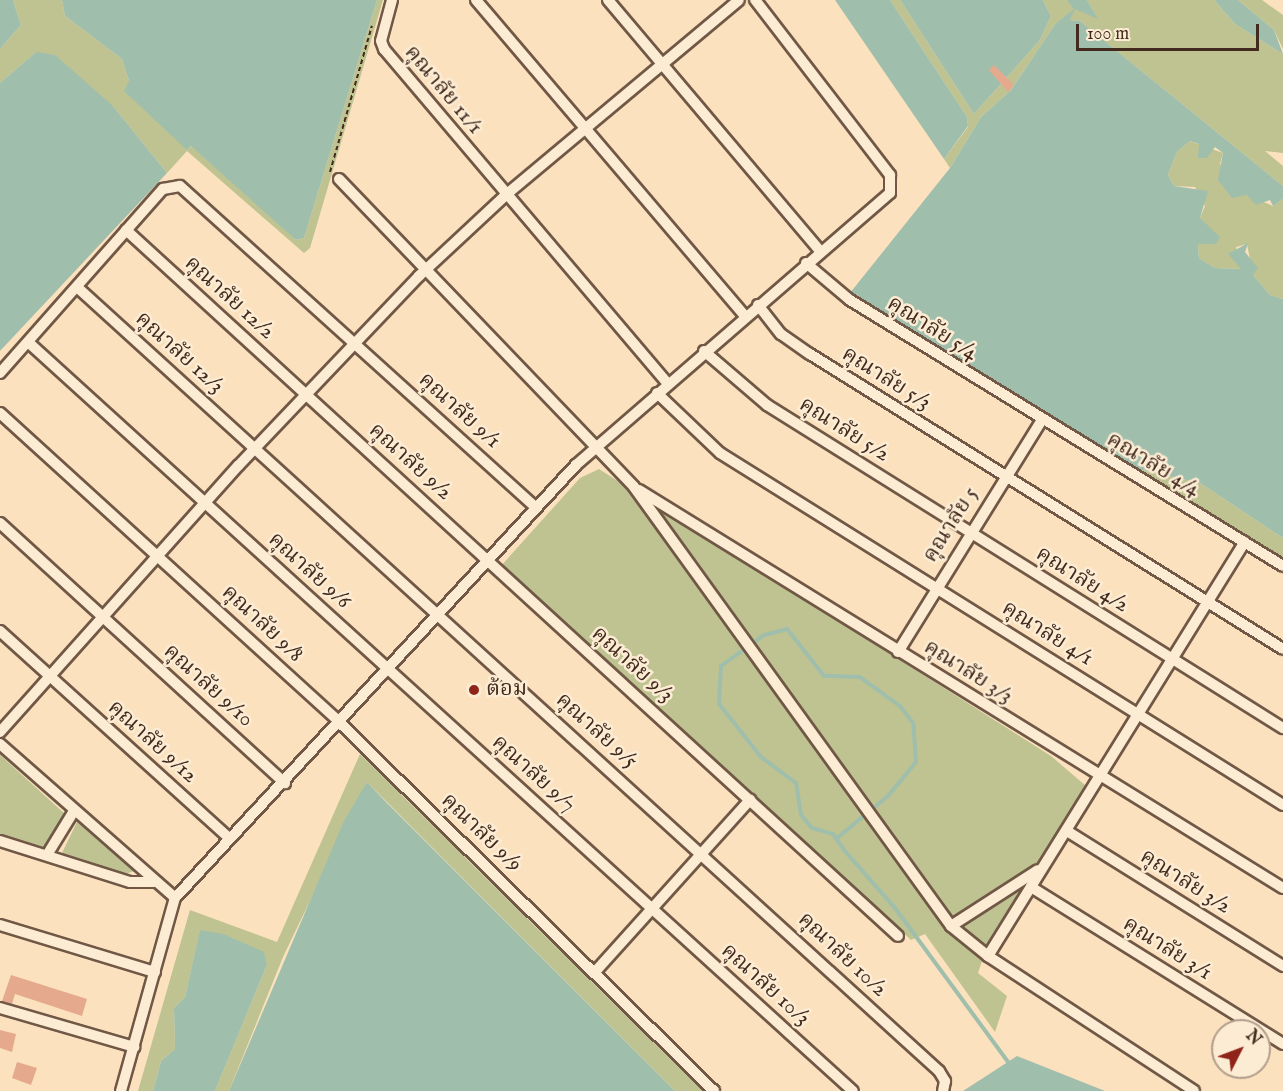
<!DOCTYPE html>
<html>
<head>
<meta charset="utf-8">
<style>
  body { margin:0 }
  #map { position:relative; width:1283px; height:1091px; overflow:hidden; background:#fbe1bd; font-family:"IM FELL English","Noto Serif Thai",serif }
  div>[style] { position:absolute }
  .green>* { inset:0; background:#bec391 }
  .water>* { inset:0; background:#a0beac }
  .stream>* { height:4px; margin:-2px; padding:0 2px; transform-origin:2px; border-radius:2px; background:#a0beac }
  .building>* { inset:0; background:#e5aa8e }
  .path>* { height:2px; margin-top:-1px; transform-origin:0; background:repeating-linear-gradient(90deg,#432a1e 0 4.5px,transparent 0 7.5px) }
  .roads { filter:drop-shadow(2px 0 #715846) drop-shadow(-2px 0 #715846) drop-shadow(0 2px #715846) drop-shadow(0 -2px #715846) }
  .minor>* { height:10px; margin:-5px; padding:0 5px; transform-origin:5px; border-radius:5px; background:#fcecd4 }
  .dots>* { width:16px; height:16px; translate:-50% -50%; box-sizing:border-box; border:3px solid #fcecd4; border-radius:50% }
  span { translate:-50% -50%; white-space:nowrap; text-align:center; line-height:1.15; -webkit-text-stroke:5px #fcecd4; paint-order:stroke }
  .street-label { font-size:22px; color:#432a1e }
  .poi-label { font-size:22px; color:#432a1e }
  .left { translate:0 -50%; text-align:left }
  .north { position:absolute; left:1211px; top:1019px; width:60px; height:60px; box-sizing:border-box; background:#fcecd4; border:2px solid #b29e8b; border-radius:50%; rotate:48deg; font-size:16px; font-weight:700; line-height:24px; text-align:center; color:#432a1e }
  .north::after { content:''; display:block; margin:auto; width:21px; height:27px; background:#8f2418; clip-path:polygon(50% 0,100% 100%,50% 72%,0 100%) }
  .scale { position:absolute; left:1076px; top:24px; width:183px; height:27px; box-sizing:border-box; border:3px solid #432a1e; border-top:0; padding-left:8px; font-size:18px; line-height:21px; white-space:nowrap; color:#432a1e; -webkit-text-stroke:4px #fcecd4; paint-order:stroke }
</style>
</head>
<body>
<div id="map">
  <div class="green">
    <i style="clip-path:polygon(13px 0,62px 0,65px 16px,122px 59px,129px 81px,187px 150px,191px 146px,260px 203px,296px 240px,304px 238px,377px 0,383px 0,310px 248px,304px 253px,187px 151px,167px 173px,113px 106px,36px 52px,0 83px,0 49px,21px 25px)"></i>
    <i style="clip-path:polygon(890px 0,900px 0,974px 114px,1040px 40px,1051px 16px,1043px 0,1067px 0,1097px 18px,1087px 0,1214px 0,1235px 24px,1283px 54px,1283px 153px,1265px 151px,1283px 166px,1283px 186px,1080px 21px,1069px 20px,1073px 11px,1055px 24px,1011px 90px,981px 117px,950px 168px,944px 159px,968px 127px,967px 117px)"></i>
    <i style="clip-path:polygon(1238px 0,1262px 0,1283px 15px,1283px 49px,1274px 30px)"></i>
    <i style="clip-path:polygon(1190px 141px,1223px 153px,1220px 164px,1247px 195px,1273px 206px,1283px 199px,1283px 299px,1270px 295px,1253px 275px,1247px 244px,1236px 247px,1242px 269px,1215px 268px,1199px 258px,1198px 244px,1207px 228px,1200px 218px,1205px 206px,1195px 187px,1174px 186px,1168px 175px,1177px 152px)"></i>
    <i style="clip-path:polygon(1128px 467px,1200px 483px,1283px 538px,1283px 563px)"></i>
    <i style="clip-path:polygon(599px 469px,1051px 756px,1086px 786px,986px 949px,978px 973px,1007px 996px,995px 1032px,925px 934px,911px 940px,500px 567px,580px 478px)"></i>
    <i style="clip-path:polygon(360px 754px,703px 1091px,675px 1091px,367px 782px,283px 957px,229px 1091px,215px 1091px,267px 965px,200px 931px,185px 997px,174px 1008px,175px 1049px,161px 1061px,153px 1091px,138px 1091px,190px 910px,277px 942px)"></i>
    <i style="clip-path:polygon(0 755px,65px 814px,45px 849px,0 836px)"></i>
    <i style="clip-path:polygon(77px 822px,134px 871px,123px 875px,61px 855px)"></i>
  </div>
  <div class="water">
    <i style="clip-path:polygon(0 0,13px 0,21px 25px,0 49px)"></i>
    <i style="clip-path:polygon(62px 0,377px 0,304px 238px,296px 240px,191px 146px,187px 150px,124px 91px,129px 81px,122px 59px,65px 16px)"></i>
    <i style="clip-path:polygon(835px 0,890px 0,967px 117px,968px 126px,944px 159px)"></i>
    <i style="clip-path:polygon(900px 0,1043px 0,1051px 16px,1040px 40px,974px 114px)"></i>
    <i style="clip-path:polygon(1067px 0,1087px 0,1098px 19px,1075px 9px,1070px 20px,1080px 21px,1283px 186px,1283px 199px,1273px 206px,1270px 200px,1256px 205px,1247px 195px,1232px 198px,1218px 180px,1223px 153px,1215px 147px,1207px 158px,1198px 158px,1199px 144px,1190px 141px,1177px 152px,1168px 175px,1174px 186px,1208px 191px,1200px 218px,1220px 237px,1216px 244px,1198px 244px,1199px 258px,1215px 268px,1241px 269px,1228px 254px,1248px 243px,1245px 252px,1258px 268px,1253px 275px,1270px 295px,1283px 299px,1283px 538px,1200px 483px,1128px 467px,850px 293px,950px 168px,981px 117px,1011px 90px,1055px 24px,1074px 9px)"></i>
    <i style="clip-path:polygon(1214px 0,1238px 0,1274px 30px,1283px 54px,1235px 24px)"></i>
    <i style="clip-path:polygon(36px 52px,55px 55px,113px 106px,167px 173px,0 351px,0 83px)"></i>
    <i style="clip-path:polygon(367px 782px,385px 801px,675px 1091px,229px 1091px,344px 821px)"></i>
    <i style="clip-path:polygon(200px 930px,223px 934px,264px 952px,267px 965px,215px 1091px,153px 1091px,161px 1061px,175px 1049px,174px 1008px,185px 997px)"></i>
    <i style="clip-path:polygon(1017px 1056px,1105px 1091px,963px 1091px)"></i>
  </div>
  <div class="stream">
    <i style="left:836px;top:839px;width:67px;rotate:-39.6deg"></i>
    <i style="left:888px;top:796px;width:44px;rotate:-50.5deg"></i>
    <i style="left:916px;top:762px;width:39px;rotate:-94deg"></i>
    <i style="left:913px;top:723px;width:21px;rotate:-127deg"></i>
    <i style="left:900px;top:706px;width:49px;rotate:-144.1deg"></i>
    <i style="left:860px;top:677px;width:36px;rotate:-178deg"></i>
    <i style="left:824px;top:676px;width:60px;rotate:-128.2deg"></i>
    <i style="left:787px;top:629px;width:24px;rotate:165deg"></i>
    <i style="left:764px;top:635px;width:53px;rotate:144.2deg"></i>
    <i style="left:721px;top:666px;width:38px;rotate:93deg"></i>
    <i style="left:719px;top:704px;width:68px;rotate:51.6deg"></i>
    <i style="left:761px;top:757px;width:44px;rotate:36.6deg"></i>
    <i style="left:796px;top:783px;width:32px;rotate:81deg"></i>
    <i style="left:801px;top:815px;width:17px;rotate:50deg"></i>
    <i style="left:812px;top:828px;width:22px;rotate:16deg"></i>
    <i style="left:833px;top:834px;width:19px;rotate:55deg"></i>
    <i style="left:844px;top:850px;width:77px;rotate:48.7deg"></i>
    <i style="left:895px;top:908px;width:196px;rotate:53.7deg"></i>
  </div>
  <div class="building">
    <i style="clip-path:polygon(994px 65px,1014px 85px,1008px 92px,989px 70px)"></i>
    <i style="clip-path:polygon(11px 975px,87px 999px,82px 1016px,15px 994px,12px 1004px,2px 1001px)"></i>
    <i style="clip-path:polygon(0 1030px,16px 1034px,12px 1052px,0 1048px)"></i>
    <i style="clip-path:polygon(17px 1062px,37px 1068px,31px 1085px,12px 1078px)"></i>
  </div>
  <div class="path">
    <i style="left:330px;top:172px;width:152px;rotate:-74deg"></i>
  </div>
  <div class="roads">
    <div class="minor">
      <i style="left:392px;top:0;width:42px;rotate:105deg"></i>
      <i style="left:381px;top:41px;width:9px;rotate:69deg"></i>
      <i style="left:384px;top:49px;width:438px;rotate:49.7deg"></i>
      <i style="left:476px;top:0;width:415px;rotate:49.6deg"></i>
      <i style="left:608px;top:0;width:327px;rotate:49.8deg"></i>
      <i style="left:339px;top:179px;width:426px;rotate:46.2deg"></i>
      <i style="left:634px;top:487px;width:541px;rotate:54.17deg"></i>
      <i style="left:951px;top:926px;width:48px;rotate:39deg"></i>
      <i style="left:988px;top:956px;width:246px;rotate:33.2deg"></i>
      <i style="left:126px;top:230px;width:1046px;rotate:42.44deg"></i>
      <i style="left:806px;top:263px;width:57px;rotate:40.1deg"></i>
      <i style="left:850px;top:300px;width:508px;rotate:31.56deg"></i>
      <i style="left:77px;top:287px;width:1165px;rotate:42.29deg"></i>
      <i style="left:939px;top:1071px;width:12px;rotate:59deg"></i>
      <i style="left:945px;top:1081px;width:10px;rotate:101deg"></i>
      <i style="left:758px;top:305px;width:37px;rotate:52deg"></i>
      <i style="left:781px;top:334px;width:35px;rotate:35deg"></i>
      <i style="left:810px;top:354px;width:557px;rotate:31.95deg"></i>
      <i style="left:28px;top:342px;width:1114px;rotate:42.24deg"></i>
      <i style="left:704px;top:351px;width:83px;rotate:40.6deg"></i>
      <i style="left:767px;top:405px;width:609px;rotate:32.05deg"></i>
      <i style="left:0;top:373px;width:246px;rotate:-48.5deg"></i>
      <i style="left:163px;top:189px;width:17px;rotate:-10deg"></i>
      <i style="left:180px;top:186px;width:480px;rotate:42.1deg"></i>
      <i style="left:657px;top:393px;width:87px;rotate:43.6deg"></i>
      <i style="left:720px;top:453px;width:664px;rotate:32.01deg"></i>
      <i style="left:0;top:413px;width:459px;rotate:42.3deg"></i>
      <i style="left:339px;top:722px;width:526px;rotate:44.54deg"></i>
      <i style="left:639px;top:490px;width:757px;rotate:31.72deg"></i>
      <i style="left:0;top:523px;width:386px;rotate:42.4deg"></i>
      <i style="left:0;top:631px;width:309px;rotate:42.1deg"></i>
      <i style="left:898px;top:652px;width:272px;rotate:-58.2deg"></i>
      <i style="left:0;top:732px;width:358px;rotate:-48.2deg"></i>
      <i style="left:239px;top:465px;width:261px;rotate:-46.4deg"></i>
      <i style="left:419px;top:276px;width:120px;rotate:-43deg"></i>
      <i style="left:507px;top:194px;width:302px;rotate:-39.9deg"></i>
      <i style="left:0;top:744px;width:233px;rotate:41.3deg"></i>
      <i style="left:1067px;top:831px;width:255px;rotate:32deg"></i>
      <i style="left:0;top:841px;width:136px;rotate:17.5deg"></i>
      <i style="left:130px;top:882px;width:24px"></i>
      <i style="left:47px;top:855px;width:52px;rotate:-58.5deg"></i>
      <i style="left:1031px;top:887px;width:297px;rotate:31.9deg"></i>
      <i style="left:0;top:925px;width:162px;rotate:16.9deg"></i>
      <i style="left:951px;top:926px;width:103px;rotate:-32.8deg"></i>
      <i style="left:988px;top:956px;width:487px;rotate:-58.2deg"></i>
      <i style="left:595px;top:972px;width:232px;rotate:-48deg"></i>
      <i style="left:0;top:1008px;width:140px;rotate:16.2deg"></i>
      <i style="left:121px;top:1091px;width:200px;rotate:-74.4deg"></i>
      <i style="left:175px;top:898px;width:590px;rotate:-47.2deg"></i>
      <i style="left:576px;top:465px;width:415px;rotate:-40.9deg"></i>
      <i style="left:890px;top:193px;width:18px;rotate:-90deg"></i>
      <i style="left:890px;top:175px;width:221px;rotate:-127.6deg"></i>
    </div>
  </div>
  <div class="dots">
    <i style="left:474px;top:690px;background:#8f2418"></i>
  </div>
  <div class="street-label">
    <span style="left:443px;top:90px;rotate:50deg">คุณาลัย 11/1</span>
    <span style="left:229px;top:298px;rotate:42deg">คุณาลัย 12/2</span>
    <span style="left:932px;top:329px;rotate:32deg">คุณาลัย 5/4</span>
    <span style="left:179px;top:353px;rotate:42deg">คุณาลัย 12/3</span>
    <span style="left:886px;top:379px;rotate:32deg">คุณาลัย 5/3</span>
    <span style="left:459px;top:411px;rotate:42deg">คุณาลัย 9/1</span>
    <span style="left:844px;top:430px;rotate:32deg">คุณาลัย 5/2</span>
    <span style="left:410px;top:462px;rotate:42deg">คุณาลัย 9/2</span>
    <span style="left:1153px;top:465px;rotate:31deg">คุณาลัย 4/4</span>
    <span style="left:951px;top:525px;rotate:-58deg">คุณาลัย 5</span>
    <span style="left:309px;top:571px;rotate:42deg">คุณาลัย 9/6</span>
    <span style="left:1082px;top:580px;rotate:32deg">คุณาลัย 4/2</span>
    <span style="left:262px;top:624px;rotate:43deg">คุณาลัย 9/8</span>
    <span style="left:1047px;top:634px;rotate:32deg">คุณาลัย 4/1</span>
    <span style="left:632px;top:665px;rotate:42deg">คุณาลัย 9/3</span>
    <span style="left:968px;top:672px;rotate:32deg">คุณาลัย 3/3</span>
    <span style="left:208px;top:686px;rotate:42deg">คุณาลัย 9/10</span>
    <span style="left:596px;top:731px;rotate:42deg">คุณาลัย 9/5</span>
    <span style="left:152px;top:742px;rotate:42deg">คุณาลัย 9/12</span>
    <span style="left:533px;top:774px;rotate:42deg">คุณาลัย 9/7</span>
    <span style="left:481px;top:833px;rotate:44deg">คุณาลัย 9/9</span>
    <span style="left:1185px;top:882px;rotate:32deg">คุณาลัย 3/2</span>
    <span style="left:1167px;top:949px;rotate:32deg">คุณาลัย 3/1</span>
    <span style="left:842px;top:955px;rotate:43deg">คุณาลัย 10/2</span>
    <span style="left:765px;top:985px;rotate:42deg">คุณาลัย 10/3</span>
  </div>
  <div class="poi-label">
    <span class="left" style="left:486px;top:690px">ต้อม</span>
  </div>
  <div class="north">N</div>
  <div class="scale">100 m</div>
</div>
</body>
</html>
